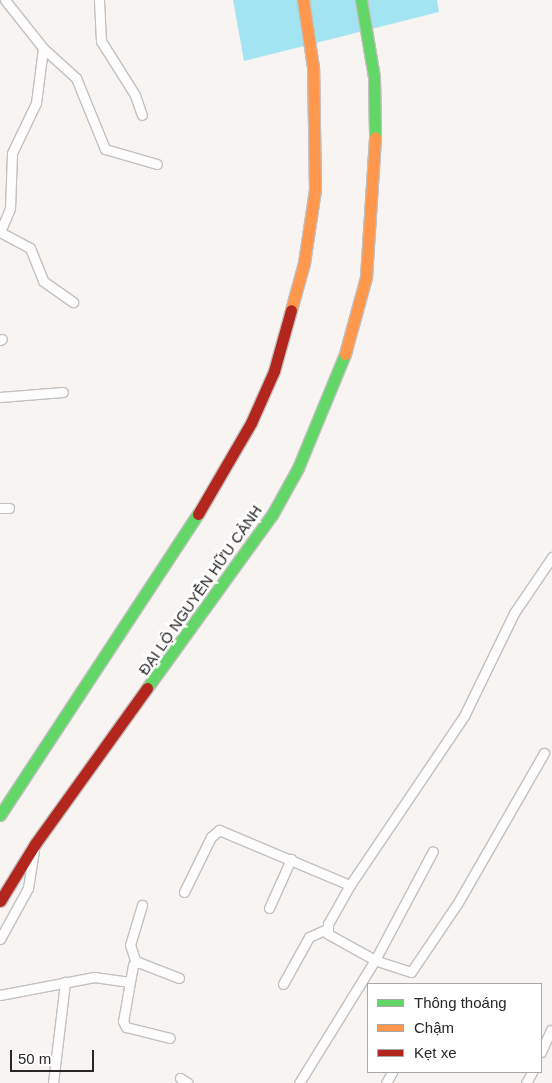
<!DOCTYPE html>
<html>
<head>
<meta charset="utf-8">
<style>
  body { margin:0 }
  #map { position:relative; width:552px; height:1083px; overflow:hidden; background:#f7f4f2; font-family:Helvetica,sans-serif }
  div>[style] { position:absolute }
  .water>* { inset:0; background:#a3e4f3 }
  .roads { filter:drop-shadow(1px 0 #c3c0bf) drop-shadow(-1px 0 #c3c0bf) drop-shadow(0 1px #c3c0bf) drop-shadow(0 -1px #c3c0bf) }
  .street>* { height:9px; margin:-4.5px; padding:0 4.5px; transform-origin:4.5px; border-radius:4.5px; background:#fefdfd }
  .fast>* { height:11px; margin:-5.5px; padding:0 5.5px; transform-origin:5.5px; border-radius:5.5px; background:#63d668 }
  .slow>* { height:11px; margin:-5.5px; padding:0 5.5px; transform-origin:5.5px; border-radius:5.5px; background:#ff974d }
  .jam>* { height:11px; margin:-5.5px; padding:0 5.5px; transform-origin:5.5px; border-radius:5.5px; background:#b3261e }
  span { translate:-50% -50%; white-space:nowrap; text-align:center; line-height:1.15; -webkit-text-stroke:5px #fff; paint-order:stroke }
  .street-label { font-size:15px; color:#292625 }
  .legend { position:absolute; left:367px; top:983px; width:175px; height:90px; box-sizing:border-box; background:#fff; border:1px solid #a9a8a8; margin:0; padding:6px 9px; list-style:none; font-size:15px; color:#292625 }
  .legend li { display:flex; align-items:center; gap:10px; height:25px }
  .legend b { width:25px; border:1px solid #a9a8a8 }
  .scale { position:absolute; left:10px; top:1050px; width:84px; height:22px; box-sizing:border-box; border:2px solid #292625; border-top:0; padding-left:6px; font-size:15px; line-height:18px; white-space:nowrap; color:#292625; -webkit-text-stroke:4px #fff; paint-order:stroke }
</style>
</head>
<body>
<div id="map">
  <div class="water">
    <i style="clip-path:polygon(233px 0,437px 0,439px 12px,244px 61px)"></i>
  </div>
  <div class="roads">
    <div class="street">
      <i style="left:5px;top:0;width:61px;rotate:51.6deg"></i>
      <i style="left:43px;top:48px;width:45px;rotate:42.3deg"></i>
      <i style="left:76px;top:78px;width:77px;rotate:67.8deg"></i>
      <i style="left:105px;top:149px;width:54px;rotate:16.1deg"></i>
      <i style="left:99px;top:0;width:41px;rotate:87.2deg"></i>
      <i style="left:101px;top:41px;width:64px;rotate:57.8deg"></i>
      <i style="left:135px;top:95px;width:21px;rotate:71deg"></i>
      <i style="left:0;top:232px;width:26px;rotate:-67deg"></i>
      <i style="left:10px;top:208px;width:55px;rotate:-87.9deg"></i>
      <i style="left:12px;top:153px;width:55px;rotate:-64.4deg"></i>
      <i style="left:36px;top:103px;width:55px;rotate:-82.7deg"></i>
      <i style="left:0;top:232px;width:34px;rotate:28deg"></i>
      <i style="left:30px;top:248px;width:35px;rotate:68deg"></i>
      <i style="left:43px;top:281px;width:37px;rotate:35deg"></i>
      <i style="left:0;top:340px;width:2px;rotate:-27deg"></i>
      <i style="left:0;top:397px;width:63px;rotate:-4.5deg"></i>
      <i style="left:0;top:508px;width:9px"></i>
      <i style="left:544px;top:753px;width:174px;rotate:119.9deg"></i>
      <i style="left:457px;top:904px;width:82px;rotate:124.1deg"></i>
      <i style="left:411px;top:972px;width:38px;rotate:-162deg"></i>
      <i style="left:375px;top:960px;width:54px;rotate:-151deg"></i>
      <i style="left:328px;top:934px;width:10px;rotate:-90deg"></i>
      <i style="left:328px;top:924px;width:45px;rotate:-60.6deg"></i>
      <i style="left:350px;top:885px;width:204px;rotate:-56deg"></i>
      <i style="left:464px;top:716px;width:114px;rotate:-64.1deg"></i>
      <i style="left:514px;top:613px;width:68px;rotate:-55.8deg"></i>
      <i style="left:184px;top:892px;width:61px;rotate:-63.9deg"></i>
      <i style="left:211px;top:837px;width:11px;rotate:-41deg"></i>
      <i style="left:219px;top:830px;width:142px;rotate:22.8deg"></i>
      <i style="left:269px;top:908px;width:54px;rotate:-65.8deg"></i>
      <i style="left:0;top:939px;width:58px;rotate:-61.2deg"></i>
      <i style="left:28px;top:888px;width:39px;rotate:-81deg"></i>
      <i style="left:136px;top:963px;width:19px;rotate:-108deg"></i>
      <i style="left:130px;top:945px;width:42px;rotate:-73.3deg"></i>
      <i style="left:130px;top:982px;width:17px;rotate:-80deg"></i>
      <i style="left:133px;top:965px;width:6px;rotate:-31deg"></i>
      <i style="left:138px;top:962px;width:44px;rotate:21.3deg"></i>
      <i style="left:283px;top:984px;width:54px;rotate:-61deg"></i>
      <i style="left:309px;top:937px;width:20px;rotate:-24deg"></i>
      <i style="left:0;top:995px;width:96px;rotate:-10.8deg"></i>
      <i style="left:94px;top:977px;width:36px;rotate:8deg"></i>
      <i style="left:130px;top:982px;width:40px;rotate:100deg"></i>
      <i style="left:123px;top:1021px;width:7px;rotate:63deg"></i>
      <i style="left:126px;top:1027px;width:45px;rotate:14deg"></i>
      <i style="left:541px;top:1052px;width:24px;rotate:-66deg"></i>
      <i style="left:180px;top:1078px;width:9px;rotate:32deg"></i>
      <i style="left:53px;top:1083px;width:102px;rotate:-83.2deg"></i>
      <i style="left:299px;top:1083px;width:145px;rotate:-58.3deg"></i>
      <i style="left:375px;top:960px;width:123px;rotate:-62deg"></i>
      <i style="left:386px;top:1083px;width:13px;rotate:-61deg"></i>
      <i style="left:526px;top:1083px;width:13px;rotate:-61deg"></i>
    </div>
    <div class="fast">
      <i style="left:361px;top:0;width:78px;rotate:80.4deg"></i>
      <i style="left:374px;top:77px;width:60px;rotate:89deg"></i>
      <i style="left:147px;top:688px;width:213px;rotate:-54.2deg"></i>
      <i style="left:272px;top:515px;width:54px;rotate:-61deg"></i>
      <i style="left:298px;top:468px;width:123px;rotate:-67.6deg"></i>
      <i style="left:0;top:815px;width:360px;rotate:-56.7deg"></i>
    </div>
    <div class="slow">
      <i style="left:291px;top:310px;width:49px;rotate:-74.5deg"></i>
      <i style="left:304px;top:263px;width:75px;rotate:-81.5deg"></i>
      <i style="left:315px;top:189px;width:122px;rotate:-90.9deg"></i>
      <i style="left:313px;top:67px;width:68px;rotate:-98.5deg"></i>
      <i style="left:345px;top:354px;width:80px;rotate:-74.7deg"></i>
      <i style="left:366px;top:277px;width:140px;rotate:-86.3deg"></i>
    </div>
    <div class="jam">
      <i style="left:198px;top:514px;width:105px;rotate:-59.8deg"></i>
      <i style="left:251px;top:423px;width:57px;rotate:-66.1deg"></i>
      <i style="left:274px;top:371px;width:63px;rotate:-74.4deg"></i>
      <i style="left:0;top:901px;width:67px;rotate:-58.4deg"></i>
      <i style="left:35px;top:844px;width:192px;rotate:-54.3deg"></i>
    </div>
  </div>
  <div class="street-label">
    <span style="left:200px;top:590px;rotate:-55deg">ĐẠI LỘ NGUYỄN HỮU CẢNH</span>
  </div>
  <ul class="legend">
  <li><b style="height:6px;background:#63d668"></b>Thông thoáng</li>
  <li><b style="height:6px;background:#ff974d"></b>Chậm</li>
  <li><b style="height:6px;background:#b3261e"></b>Kẹt xe</li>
  </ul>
  <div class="scale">50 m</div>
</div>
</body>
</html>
